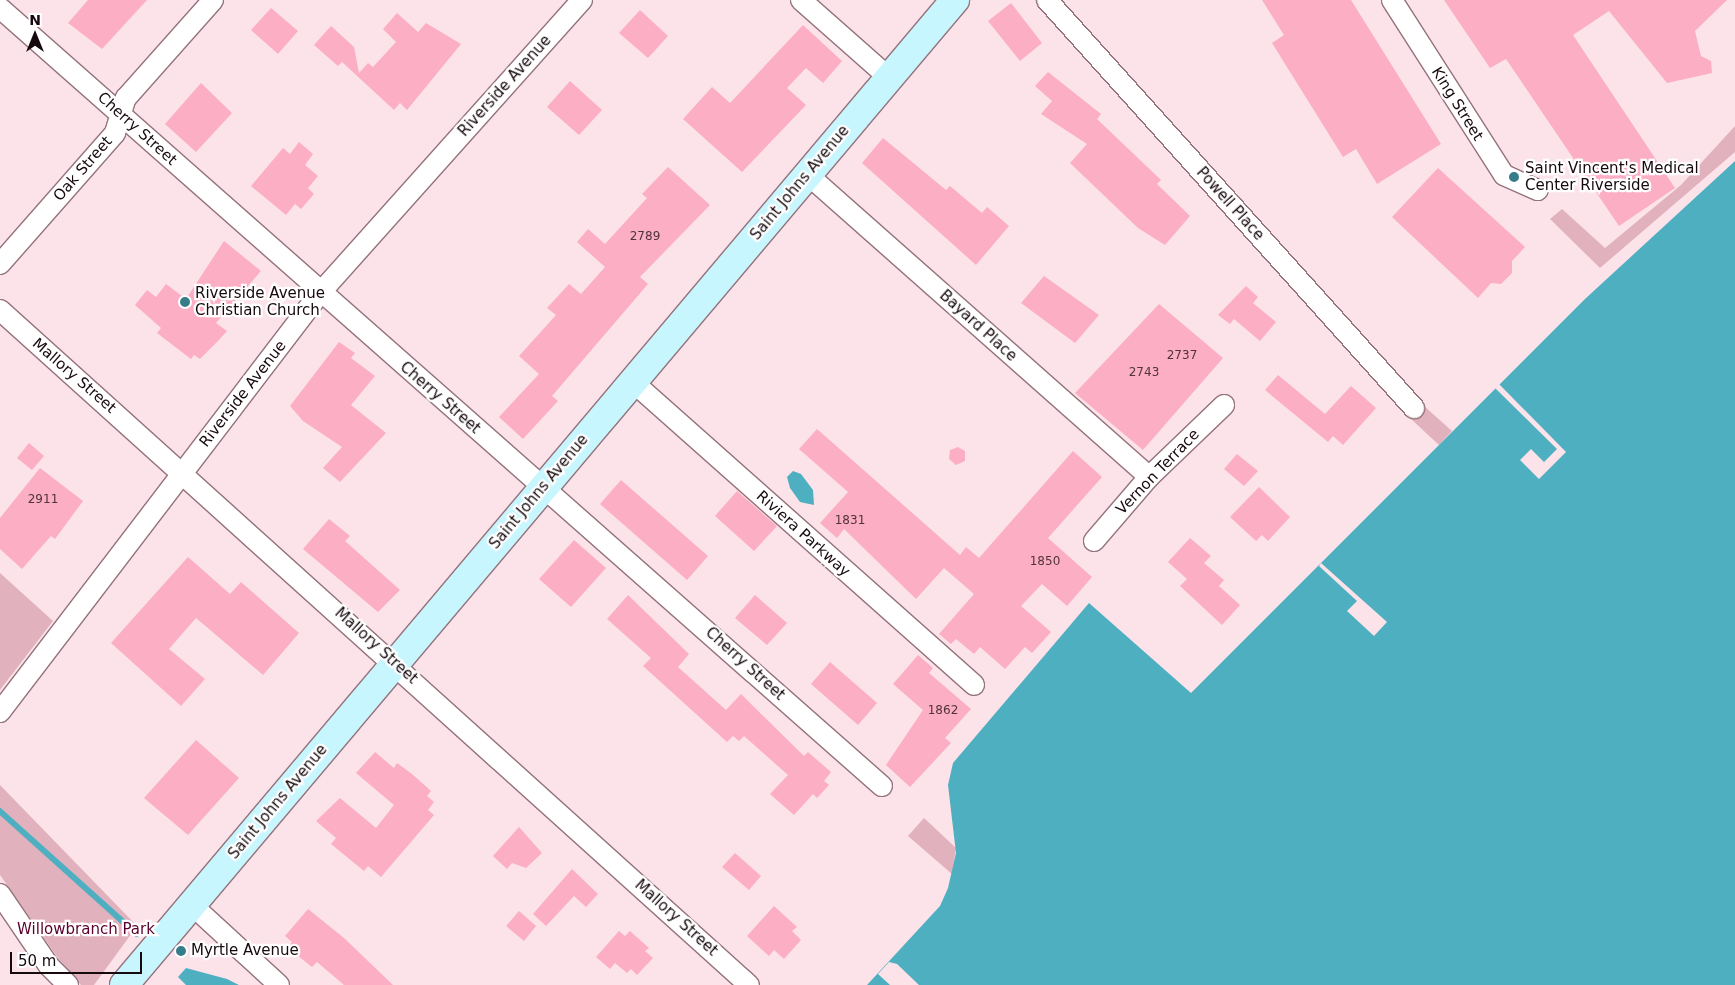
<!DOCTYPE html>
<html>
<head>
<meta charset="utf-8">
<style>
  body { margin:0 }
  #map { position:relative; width:1735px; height:985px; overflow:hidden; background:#fbe3e9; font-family:"DejaVu Sans",sans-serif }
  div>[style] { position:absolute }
  .green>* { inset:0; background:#e1b1be }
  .water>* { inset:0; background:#4eafc1 }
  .pier>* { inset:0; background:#fbe3e9 }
  .stream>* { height:5.5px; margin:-2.75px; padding:0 2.75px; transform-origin:2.75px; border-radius:2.75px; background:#4eafc1 }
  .building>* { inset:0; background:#fcaec5 }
  .roads { filter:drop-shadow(1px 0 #95737c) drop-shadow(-1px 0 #95737c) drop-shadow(0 1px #95737c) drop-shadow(0 -1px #95737c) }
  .minor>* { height:20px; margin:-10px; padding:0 10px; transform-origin:10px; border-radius:10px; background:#fff }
  .secondary>* { height:28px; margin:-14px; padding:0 14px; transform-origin:14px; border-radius:14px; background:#c8f6fe }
  .dots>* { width:14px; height:14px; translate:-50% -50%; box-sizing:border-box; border:2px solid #fff; border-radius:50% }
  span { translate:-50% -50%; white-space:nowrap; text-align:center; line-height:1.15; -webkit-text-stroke:4.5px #fff; paint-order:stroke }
  .number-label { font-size:12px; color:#50333c }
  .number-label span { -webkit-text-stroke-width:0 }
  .street-label { font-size:15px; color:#170a0e }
  .poi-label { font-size:15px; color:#170a0e }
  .left { translate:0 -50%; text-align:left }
  .park-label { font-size:15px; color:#5b002c }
  .north { position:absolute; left:10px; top:10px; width:50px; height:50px; -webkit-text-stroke:4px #fff; paint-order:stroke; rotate:0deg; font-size:14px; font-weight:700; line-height:20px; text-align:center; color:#170a0e }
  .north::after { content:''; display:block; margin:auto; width:18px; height:22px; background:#170a0e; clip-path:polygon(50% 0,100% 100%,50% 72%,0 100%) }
  .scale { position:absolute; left:10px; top:952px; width:132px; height:22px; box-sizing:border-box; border:2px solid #170a0e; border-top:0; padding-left:6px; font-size:15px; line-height:18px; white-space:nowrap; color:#170a0e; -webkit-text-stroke:4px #fff; paint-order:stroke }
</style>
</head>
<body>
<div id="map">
  <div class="green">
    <i style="clip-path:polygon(1735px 126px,1735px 152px,1600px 268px,1550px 219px,1562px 209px,1605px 248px,1681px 185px)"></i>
    <i style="clip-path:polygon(1424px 406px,1452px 431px,1439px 445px,1411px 419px)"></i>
    <i style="clip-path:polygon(0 573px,53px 621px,0 690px)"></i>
    <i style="clip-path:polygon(0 785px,137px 926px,94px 985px,81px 985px,58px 958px,0 875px)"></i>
    <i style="clip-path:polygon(924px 818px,956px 848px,952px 874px,908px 836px)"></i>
  </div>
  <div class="water">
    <i style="clip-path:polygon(1735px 161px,1735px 985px,867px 985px,940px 906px,948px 888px,956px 853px,948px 785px,953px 763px,1089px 603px,1191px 693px,1585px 299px)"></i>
    <i style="clip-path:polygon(793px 471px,801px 474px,813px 490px,814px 505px,800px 502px,790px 488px,787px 477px)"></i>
    <i style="clip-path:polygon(186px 968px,227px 979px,239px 985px,186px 985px,178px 977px)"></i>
  </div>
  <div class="pier">
    <i style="clip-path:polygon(1499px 384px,1566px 452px,1539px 479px,1520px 460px,1531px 449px,1544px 462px,1557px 449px,1495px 388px)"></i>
    <i style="clip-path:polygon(1321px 563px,1387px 622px,1374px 636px,1347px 611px,1357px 601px,1319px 566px)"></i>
    <i style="clip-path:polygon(889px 962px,897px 964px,919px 985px,890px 985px,878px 974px)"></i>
  </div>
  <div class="stream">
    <i style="left:0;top:811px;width:184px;rotate:41.9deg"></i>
  </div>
  <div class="building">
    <i style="clip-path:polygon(88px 0,147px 0,102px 49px,68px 23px)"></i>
    <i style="clip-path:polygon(1262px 0,1351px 0,1441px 144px,1377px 184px,1356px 149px,1343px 157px,1272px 43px,1284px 35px)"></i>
    <i style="clip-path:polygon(1444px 0,1727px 0,1695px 31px,1701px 56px,1711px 61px,1712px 73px,1667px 83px,1609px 11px,1573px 35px,1675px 188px,1619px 226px,1506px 59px,1490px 68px)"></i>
    <i style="clip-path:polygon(1011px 3px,1042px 43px,1020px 61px,988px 21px)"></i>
    <i style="clip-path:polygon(271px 8px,298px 31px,278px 54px,251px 30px)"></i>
    <i style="clip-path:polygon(640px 10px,668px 36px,648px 58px,619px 33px)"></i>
    <i style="clip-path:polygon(397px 13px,418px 32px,426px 23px,461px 44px,407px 110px,400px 103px,394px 110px,342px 62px,338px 66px,314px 45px,331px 26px,354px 47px,359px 73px,368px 63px,373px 67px,396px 42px,383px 29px)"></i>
    <i style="clip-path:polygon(803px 25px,842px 61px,823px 83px,806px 68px,787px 88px,806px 105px,742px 172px,683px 119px,712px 87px,730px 103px)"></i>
    <i style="clip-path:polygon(1048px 72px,1101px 114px,1097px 119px,1161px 180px,1157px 184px,1190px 216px,1165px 245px,1138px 228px,1070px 163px,1087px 144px,1041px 114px,1052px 101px,1035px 86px)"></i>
    <i style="clip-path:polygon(570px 81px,602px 110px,579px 135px,547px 107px)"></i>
    <i style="clip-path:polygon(201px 83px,232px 113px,196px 152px,165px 124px)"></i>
    <i style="clip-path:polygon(883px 138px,946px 190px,950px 186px,982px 213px,987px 207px,1009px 226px,976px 265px,862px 163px)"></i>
    <i style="clip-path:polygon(299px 142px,313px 154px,305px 165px,318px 176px,308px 188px,314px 194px,301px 209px,295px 204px,286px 215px,251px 186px,283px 148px,290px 154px)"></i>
    <i style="clip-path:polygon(668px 167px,710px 205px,640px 277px,648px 284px,552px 396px,558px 401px,523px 439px,499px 417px,539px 374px,519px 356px,556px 315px,547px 308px,569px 284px,581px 294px,605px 267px,577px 242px,588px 229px,605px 244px,647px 198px,642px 194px)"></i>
    <i style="clip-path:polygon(1438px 168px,1525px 247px,1512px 261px,1512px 273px,1501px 284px,1491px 283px,1478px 298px,1392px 217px)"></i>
    <i style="clip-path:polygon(224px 241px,261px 271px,216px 323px,227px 331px,218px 341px,200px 359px,194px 355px,191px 359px,157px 333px,161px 328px,135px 305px,147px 290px,156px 297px,166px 284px,186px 299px)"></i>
    <i style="clip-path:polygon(1044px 276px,1099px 315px,1075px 343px,1021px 303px)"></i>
    <i style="clip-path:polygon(1246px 286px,1258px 297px,1253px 303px,1276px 322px,1260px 341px,1234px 319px,1230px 324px,1218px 315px)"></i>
    <i style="clip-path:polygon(1159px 304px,1223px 358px,1143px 450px,1075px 393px)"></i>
    <i style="clip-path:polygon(339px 342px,355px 353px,351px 358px,375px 376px,351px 405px,386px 433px,340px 482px,323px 468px,342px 447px,303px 421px,290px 406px)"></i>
    <i style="clip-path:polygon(1278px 375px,1325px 414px,1351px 386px,1376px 408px,1343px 445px,1333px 436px,1328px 442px,1265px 390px)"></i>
    <i style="clip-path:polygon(817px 429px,960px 555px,966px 547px,979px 558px,1073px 451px,1102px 477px,1048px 538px,1092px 577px,1067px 606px,1042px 584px,1021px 606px,1051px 632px,1032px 653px,1025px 647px,1005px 669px,980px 647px,974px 654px,956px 639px,951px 644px,939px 634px,974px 594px,944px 568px,916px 599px,844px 529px,837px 538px,820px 523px,848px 492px,799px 449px)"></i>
    <i style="clip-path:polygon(29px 443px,44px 456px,32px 470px,17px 458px)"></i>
    <i style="clip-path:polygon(958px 447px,965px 451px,965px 461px,956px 465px,949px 459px,950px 450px)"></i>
    <i style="clip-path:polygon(1237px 454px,1258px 471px,1244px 486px,1224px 469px)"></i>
    <i style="clip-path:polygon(40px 468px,83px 501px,55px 539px,51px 536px,22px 569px,0 549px,0 518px)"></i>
    <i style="clip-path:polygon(621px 480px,708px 556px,687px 580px,600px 504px)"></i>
    <i style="clip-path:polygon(1259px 487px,1290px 517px,1268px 541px,1262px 535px,1256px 541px,1230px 517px)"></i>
    <i style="clip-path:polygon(737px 491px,777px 526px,754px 551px,715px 516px)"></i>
    <i style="clip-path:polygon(329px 519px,350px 536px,345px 541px,400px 590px,378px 612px,303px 549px)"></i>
    <i style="clip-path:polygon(1190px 538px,1211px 556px,1204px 563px,1224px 580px,1219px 586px,1240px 605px,1222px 625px,1180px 586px,1187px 579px,1168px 562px)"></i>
    <i style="clip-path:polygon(574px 540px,606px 568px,571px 607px,539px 579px)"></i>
    <i style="clip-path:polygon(188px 557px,230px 594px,241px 582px,299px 633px,263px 675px,196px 618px,169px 649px,205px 679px,181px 706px,111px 643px)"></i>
    <i style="clip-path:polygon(628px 595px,689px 654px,678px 667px,726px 710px,741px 694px,804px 756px,808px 752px,831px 772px,824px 781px,829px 785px,817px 798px,813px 794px,794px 815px,770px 794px,788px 775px,744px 736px,739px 741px,733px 736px,727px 742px,643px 666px,651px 658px,607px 619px)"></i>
    <i style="clip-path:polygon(755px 595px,787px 623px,767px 645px,735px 618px)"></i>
    <i style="clip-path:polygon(918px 655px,933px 668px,929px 673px,971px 709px,945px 738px,951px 743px,910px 787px,886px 765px,923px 710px,893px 684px)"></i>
    <i style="clip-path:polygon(830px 662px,877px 703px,858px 725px,811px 684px)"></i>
    <i style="clip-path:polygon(196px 740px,239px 778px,188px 835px,144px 798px)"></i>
    <i style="clip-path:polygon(375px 752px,394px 768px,397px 763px,412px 774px,431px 791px,427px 796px,434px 802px,428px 810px,434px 815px,381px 877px,368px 866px,364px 871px,331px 844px,336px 838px,316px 821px,340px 798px,376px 828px,394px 805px,356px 773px)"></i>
    <i style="clip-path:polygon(519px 827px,542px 853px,526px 868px,512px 863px,507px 869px,493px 856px)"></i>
    <i style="clip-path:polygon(735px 853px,761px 876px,749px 890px,722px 867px)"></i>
    <i style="clip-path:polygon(572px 869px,598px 894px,586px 907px,574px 896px,546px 926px,533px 914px)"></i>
    <i style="clip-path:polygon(774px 906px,797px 927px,792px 931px,801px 940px,784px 959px,774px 950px,769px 956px,747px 936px)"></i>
    <i style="clip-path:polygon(308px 909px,344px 938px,393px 985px,344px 985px,317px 962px,312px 967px,287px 947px,292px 942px,285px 936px)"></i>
    <i style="clip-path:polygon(519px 911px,536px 926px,524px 941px,506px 926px)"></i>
    <i style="clip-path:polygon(619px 931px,625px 936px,630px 931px,649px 948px,645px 951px,653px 958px,637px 975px,631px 969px,627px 973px,615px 963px,610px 969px,596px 957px)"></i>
  </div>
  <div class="roads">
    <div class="minor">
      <i style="left:801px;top:0;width:116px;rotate:41.5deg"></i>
      <i style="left:1047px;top:0;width:549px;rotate:48.03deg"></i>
      <i style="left:1392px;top:0;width:208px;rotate:57.4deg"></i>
      <i style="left:1504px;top:175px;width:37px;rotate:24deg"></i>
      <i style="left:0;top:8px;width:1176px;rotate:41.42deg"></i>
      <i style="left:807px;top:174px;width:457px;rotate:41.5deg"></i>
      <i style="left:0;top:264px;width:174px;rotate:-48.7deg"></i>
      <i style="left:115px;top:133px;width:37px;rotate:-73deg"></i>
      <i style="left:126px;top:98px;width:131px;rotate:-48.4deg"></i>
      <i style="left:0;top:310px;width:1008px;rotate:42.03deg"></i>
      <i style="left:633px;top:382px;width:456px;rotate:41.6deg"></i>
      <i style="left:1094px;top:541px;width:84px;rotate:-49.3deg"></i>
      <i style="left:1149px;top:477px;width:104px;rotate:-43.8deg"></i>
      <i style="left:0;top:712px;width:527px;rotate:-52.63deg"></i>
      <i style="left:320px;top:293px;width:393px;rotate:-48.2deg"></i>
      <i style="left:0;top:894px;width:87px;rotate:55.8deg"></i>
      <i style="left:49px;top:966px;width:27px;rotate:45deg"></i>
      <i style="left:192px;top:905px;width:118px;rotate:42.6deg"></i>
    </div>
    <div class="secondary">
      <i style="left:124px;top:985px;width:1289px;rotate:-49.85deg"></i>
    </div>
  </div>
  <div class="dots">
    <i style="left:1514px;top:177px;background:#367c89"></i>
    <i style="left:185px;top:302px;background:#367c89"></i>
    <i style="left:181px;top:951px;background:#367c89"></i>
  </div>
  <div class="number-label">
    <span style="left:645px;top:237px">2789</span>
    <span style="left:1182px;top:356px">2737</span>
    <span style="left:1144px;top:373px">2743</span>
    <span style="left:43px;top:500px">2911</span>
    <span style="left:850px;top:521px">1831</span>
    <span style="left:1045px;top:562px">1850</span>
    <span style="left:943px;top:711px">1862</span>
  </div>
  <div class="street-label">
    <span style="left:505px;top:86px;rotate:-48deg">Riverside Avenue</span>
    <span style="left:1457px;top:104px;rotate:58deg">King Street</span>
    <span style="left:137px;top:129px;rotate:42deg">Cherry Street</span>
    <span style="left:83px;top:169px;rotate:-49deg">Oak Street</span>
    <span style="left:800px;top:183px;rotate:-50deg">Saint Johns Avenue</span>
    <span style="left:1230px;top:204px;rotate:48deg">Powell Place</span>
    <span style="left:978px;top:326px;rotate:42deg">Bayard Place</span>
    <span style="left:74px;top:376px;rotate:41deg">Mallory Street</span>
    <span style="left:243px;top:394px;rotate:-52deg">Riverside Avenue</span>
    <span style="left:440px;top:398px;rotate:41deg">Cherry Street</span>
    <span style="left:1158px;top:472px;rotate:-46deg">Vernon Terrace</span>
    <span style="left:539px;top:492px;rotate:-50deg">Saint Johns Avenue</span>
    <span style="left:803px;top:534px;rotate:42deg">Riviera Parkway</span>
    <span style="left:376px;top:646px;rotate:42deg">Mallory Street</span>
    <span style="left:745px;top:664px;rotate:42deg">Cherry Street</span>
    <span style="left:278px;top:802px;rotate:-50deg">Saint Johns Avenue</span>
    <span style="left:676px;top:918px;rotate:42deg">Mallory Street</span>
  </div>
  <div class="poi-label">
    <span class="left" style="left:1525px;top:177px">Saint Vincent's Medical<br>Center Riverside</span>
    <span class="left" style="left:195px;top:302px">Riverside Avenue<br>Christian Church</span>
    <span class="left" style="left:191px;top:951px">Myrtle Avenue</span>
  </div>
  <div class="park-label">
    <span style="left:86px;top:930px">Willowbranch Park</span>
  </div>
  <div class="north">N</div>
  <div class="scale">50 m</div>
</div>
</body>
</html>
